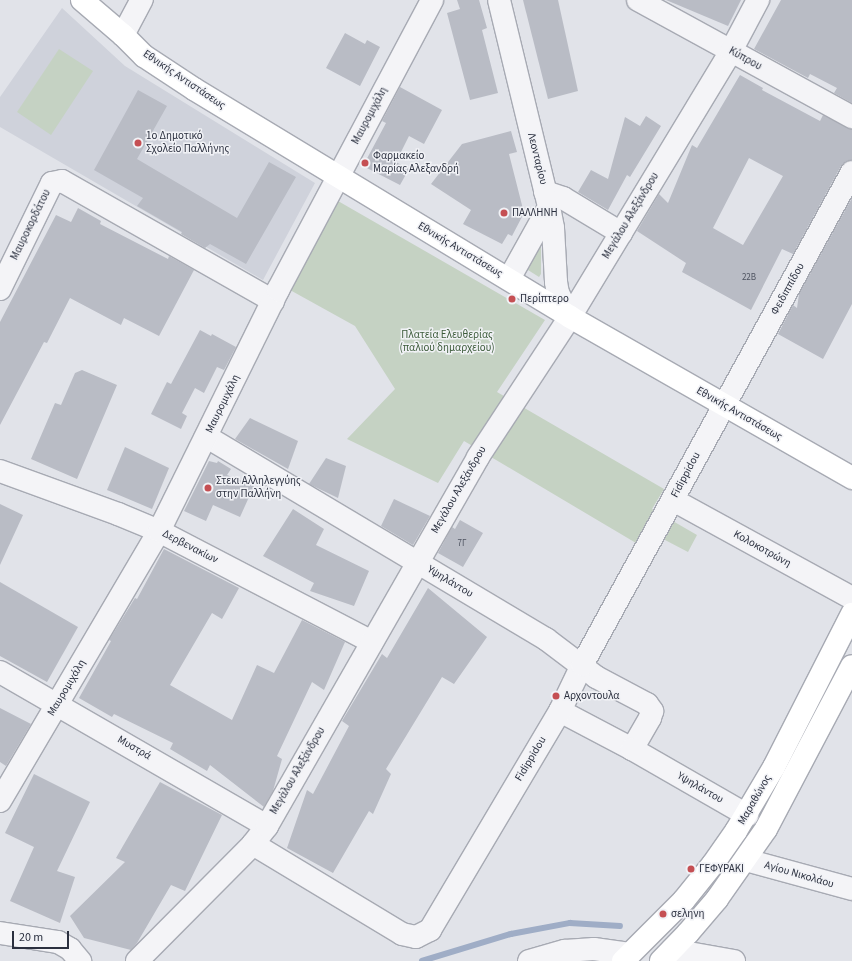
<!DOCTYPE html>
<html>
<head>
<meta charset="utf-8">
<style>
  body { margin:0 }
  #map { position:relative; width:852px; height:961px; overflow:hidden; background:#e1e3e9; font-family:"Source Sans 3",sans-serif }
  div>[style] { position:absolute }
  .built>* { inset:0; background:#cfd2db }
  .green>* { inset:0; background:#c5d2c3 }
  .stream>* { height:5.5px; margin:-2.75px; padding:0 2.75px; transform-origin:2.75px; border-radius:2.75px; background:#9fadc6 }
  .building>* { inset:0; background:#b9bcc5 }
  .roads { filter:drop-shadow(1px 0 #a7aab3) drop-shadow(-1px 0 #a7aab3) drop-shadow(0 1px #a7aab3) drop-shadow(0 -1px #a7aab3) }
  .minor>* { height:22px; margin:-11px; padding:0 11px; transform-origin:11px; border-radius:11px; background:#f4f4f7 }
  .major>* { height:22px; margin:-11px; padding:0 11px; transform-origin:11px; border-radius:11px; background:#fff }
  .dots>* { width:11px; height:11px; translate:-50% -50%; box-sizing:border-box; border:2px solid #f1f2f6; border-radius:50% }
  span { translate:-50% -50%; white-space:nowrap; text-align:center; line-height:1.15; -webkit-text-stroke:3px #f1f2f6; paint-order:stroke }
  .number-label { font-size:9px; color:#4e5360 }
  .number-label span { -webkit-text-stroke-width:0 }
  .street-label { font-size:11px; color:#2b303f }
  .poi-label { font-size:11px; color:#2b303f }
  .left { translate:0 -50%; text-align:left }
  .park-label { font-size:11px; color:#3b5a39 }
  .scale { position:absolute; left:12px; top:931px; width:57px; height:18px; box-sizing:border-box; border:2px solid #2b303f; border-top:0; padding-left:5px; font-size:12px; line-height:14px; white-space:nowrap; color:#2b303f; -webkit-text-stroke:3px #f1f2f6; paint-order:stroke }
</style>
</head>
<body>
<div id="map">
  <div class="built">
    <i style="clip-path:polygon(62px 8px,125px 66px,315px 183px,263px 280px,0 127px,0 97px)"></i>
  </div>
  <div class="green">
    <i style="clip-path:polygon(59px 49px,93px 71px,51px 135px,17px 112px)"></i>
    <i style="clip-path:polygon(338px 201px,545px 320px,497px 392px,664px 489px,652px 509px,697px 535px,688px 552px,644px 529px,636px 543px,464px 441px,438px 483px,347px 439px,395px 389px,355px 326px,290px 290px)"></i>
    <i style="clip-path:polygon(541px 242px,541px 274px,539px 277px,528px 270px,528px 267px)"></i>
  </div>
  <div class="stream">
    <i style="left:422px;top:961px;width:93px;rotate:-16.9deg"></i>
    <i style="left:511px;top:934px;width:60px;rotate:-10.6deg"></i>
    <i style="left:570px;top:923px;width:50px;rotate:3.4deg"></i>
  </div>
  <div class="building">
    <i style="clip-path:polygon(457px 0,479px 0,487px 28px,482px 30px,498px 93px,470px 100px,447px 13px,460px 9px)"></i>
    <i style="clip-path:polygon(523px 0,558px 0,578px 91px,548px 99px)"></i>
    <i style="clip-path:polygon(666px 0,741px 0,728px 26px)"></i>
    <i style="clip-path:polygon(781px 0,852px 0,852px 103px,834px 93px,837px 88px,810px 74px,808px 78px,754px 49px)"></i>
    <i style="clip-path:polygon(345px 33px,365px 44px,367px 40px,380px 47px,360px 86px,326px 68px)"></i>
    <i style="clip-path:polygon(evenodd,740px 75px,763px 88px,762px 90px,820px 121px,823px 115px,852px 129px,852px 160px,846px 161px,841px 166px,793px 254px,782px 249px,751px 310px,682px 272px,686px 263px,637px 231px,659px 194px,668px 203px,692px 145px,697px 148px,740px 75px,749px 158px,783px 176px,743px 245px,713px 228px,749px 158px)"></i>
    <i style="clip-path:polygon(400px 87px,442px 110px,424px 144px,409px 136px,396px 162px,409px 169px,400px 185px,363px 166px,386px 123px,382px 121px)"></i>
    <i style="clip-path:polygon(138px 90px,167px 106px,137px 159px,237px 218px,269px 162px,296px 177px,246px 264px,210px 244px,205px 248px,181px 234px,182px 232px,137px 206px,143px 198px,94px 170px)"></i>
    <i style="clip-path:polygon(646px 116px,661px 126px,630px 177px,627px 175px,608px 210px,578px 192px,591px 170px,608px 179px,625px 117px,640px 126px)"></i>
    <i style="clip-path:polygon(511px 131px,517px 152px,509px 154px,524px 213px,512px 236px,508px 234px,502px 244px,463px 224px,471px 210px,431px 184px,462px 144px)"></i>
    <i style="clip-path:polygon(852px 198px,852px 304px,823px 359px,778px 334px,793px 305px,797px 308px,799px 294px)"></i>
    <i style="clip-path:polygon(78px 208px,101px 221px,100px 224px,168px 259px,169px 256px,194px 270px,159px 336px,124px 318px,121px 325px,70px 298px,47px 343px,44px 342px,0 425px,0 322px,56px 215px,71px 222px)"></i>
    <i style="clip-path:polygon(200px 330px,211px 336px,212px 334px,236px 347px,224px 370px,217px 367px,204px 393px,195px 388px,182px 413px,187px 416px,181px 429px,151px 414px,167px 382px,171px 384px)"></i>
    <i style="clip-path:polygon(82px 370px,117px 385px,77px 479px,31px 459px,55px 403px,61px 405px,75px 373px)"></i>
    <i style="clip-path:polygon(250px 418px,298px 441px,288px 469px,235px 439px)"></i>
    <i style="clip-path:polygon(125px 447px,169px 468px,152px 509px,107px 490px)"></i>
    <i style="clip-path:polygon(326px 458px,346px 466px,338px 498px,309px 484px)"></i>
    <i style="clip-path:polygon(209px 461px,217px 463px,218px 461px,231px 469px,227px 475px,254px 486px,240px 517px,213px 505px,206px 521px,184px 511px)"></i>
    <i style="clip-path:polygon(394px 499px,430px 516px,413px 545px,381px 526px)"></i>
    <i style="clip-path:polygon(0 504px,23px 515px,0 565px)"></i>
    <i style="clip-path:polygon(293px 509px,324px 529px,316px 545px,369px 571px,354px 606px,310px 591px,314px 583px,263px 556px)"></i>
    <i style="clip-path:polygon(460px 520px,483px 533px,463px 567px,438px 553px,452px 527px,455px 529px)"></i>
    <i style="clip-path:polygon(164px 549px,239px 588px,222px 619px,212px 613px,170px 685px,232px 720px,257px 665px,274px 673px,302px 620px,345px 642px,324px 690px,312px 682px,277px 756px,282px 759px,273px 791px,264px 807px,210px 765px,207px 771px,170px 749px,173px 743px,114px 714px,112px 717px,79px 698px,111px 641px,109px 640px,135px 598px,137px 599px)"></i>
    <i style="clip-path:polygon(0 582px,78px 627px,47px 682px,0 656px)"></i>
    <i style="clip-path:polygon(428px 588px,487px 637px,454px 684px,442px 677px,386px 769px,391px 774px,373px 814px,369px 811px,333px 873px,287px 848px,307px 790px,313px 794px,349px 726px,342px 721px,382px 654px,387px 658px)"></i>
    <i style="clip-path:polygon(0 708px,31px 724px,6px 766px,0 762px)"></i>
    <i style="clip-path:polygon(34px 774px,90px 802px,57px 871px,75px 877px,60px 923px,10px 901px,34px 847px,5px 833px)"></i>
    <i style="clip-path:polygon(160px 782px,222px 815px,185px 891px,171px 885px,137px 943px,131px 950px,84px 938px,70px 916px,125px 862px,116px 858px)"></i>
  </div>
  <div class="roads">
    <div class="minor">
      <i style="left:499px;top:0;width:213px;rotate:76.4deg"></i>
      <i style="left:549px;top:207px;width:21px;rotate:79deg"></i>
      <i style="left:553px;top:228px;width:54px;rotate:86.8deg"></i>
      <i style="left:556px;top:282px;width:11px;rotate:80deg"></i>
      <i style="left:558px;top:293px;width:27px;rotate:63deg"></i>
      <i style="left:638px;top:0;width:244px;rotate:28.7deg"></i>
      <i style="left:123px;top:35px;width:40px;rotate:-62deg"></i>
      <i style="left:545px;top:192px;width:19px;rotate:18deg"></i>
      <i style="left:563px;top:198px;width:68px;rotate:31.1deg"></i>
      <i style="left:509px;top:279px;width:82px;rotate:-60.9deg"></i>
      <i style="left:0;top:289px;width:118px;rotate:-63.9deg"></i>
      <i style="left:52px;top:183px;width:10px;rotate:-11deg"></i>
      <i style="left:62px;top:181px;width:243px;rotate:29.6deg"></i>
      <i style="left:207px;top:437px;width:395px;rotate:30.8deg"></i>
      <i style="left:546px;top:639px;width:63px;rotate:37.2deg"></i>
      <i style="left:596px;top:677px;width:58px;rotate:27.9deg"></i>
      <i style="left:647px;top:704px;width:9px;rotate:54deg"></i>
      <i style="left:652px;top:711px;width:7px;rotate:106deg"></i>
      <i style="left:650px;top:718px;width:36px;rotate:120deg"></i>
      <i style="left:0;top:471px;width:126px;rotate:20deg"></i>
      <i style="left:118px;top:514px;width:44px;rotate:22.5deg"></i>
      <i style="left:159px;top:531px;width:240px;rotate:27.5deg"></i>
      <i style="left:673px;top:500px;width:204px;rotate:28.7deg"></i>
      <i style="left:0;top:672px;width:308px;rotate:30deg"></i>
      <i style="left:560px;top:711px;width:81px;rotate:27.8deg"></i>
      <i style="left:632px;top:749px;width:133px;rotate:29.9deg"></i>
      <i style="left:0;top:801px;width:313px;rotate:-59.5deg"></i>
      <i style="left:159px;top:531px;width:269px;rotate:-63.7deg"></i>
      <i style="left:278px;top:290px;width:328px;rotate:-62deg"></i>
      <i style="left:253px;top:844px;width:174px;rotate:31.1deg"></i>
      <i style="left:402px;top:934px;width:14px;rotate:12deg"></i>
      <i style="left:416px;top:937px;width:16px;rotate:-27deg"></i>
      <i style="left:430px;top:930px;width:255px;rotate:-59.3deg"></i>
      <i style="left:560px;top:711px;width:51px;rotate:-64.4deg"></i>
      <i style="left:582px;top:665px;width:562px;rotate:-61.29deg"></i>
      <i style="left:746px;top:860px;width:110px;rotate:15.3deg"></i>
      <i style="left:0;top:933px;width:59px;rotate:8.8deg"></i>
      <i style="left:58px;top:942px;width:14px;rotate:30deg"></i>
      <i style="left:70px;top:949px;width:16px;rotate:50deg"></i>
      <i style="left:672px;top:950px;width:63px;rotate:10.1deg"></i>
      <i style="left:137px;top:961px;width:165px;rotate:-45.2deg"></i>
      <i style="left:253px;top:844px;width:23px;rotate:-52deg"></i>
      <i style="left:267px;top:826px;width:425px;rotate:-60.2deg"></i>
      <i style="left:478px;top:457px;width:168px;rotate:-56.7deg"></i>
      <i style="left:570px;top:317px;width:311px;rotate:-58.8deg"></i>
      <i style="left:731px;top:51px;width:58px;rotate:-62.1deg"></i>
      <i style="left:529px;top:961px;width:37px;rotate:-16deg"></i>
      <i style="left:565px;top:951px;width:29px;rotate:-4deg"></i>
      <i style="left:594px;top:949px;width:36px;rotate:8deg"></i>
    </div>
    <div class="major">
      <i style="left:82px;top:0;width:54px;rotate:40.5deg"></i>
      <i style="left:123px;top:35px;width:30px;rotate:45deg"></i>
      <i style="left:144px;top:56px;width:60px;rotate:33.4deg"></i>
      <i style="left:194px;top:89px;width:440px;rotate:31.2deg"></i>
      <i style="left:570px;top:317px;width:325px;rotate:29.7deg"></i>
      <i style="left:623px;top:961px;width:86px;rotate:-45deg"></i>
      <i style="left:684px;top:900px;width:46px;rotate:-51.1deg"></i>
      <i style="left:713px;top:864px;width:40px;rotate:-55.1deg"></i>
      <i style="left:736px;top:831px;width:74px;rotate:-59.3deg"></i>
      <i style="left:774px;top:767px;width:172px;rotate:-63deg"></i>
      <i style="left:661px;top:961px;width:39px;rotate:-46deg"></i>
      <i style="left:688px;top:933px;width:45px;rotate:-49.5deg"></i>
      <i style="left:717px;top:899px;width:85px;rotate:-55deg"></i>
      <i style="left:766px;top:829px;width:184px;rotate:-62.2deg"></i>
    </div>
  </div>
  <div class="dots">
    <i style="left:138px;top:143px;background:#c54f53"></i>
    <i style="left:365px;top:163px;background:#c54f53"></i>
    <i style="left:504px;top:213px;background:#c54f53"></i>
    <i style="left:512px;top:299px;background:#c54f53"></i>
    <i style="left:208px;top:488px;background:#c54f53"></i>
    <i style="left:556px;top:696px;background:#c54f53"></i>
    <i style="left:691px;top:869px;background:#c54f53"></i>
    <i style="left:663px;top:914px;background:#c54f53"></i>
  </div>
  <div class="number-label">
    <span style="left:749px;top:278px">22Β</span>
    <span style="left:462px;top:544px">7Γ</span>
  </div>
  <div class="street-label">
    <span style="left:745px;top:59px;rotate:29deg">Κύπρου</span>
    <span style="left:184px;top:80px;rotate:34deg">Εθνικής Αντιστάσεως</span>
    <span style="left:370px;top:116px;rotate:-62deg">Μαυρομιχάλη</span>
    <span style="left:537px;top:159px;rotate:76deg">Λεονταρίου</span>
    <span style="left:631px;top:216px;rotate:-59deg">Μεγάλου Αλεξάνδρου</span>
    <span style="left:31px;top:225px;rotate:-64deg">Μαυροκορδάτου</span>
    <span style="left:460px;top:250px;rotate:31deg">Εθνικής Αντιστάσεως</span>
    <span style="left:788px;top:289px;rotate:-61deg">Φειδιππίδου</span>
    <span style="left:223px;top:404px;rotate:-64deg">Μαυρομιχάλη</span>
    <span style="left:739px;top:414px;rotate:30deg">Εθνικής Αντιστάσεως</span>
    <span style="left:686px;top:475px;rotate:-62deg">Fidippidou</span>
    <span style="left:459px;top:490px;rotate:-60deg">Μεγάλου Αλεξάνδρου</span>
    <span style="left:190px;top:547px;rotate:27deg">Δερβενακίων</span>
    <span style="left:762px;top:549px;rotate:29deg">Κολοκοτρώνη</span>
    <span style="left:450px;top:582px;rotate:31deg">Υψηλάντου</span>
    <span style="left:67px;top:688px;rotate:-59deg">Μαυρομιχάλη</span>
    <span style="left:134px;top:748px;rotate:30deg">Μυστρά</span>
    <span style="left:531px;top:759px;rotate:-59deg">Fidippidou</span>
    <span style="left:298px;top:771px;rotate:-60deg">Μεγάλου Αλεξάνδρου</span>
    <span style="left:700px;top:788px;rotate:30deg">Υψηλάντου</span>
    <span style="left:755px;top:800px;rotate:-60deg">Μαραθώνος</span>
    <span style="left:799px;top:875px;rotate:16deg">Αγίου Νικολάου</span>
  </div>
  <div class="poi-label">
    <span class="left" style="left:146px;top:143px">1ο Δημοτικό<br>Σχολείο Παλλήνης</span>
    <span class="left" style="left:373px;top:163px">Φαρμακείο<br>Μαρίας Αλεξανδρή</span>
    <span class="left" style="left:512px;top:213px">ΠΑΛΛΗΝΗ</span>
    <span class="left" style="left:520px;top:299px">Περίπτερο</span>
    <span class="left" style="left:216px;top:488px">Στεκι Αλληλεγγύης<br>στην Παλλήνη</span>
    <span class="left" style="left:564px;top:696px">Αρχοντουλα</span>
    <span class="left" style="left:699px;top:869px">ΓΕΦΥΡΑΚΙ</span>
    <span class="left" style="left:671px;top:914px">σεληνη</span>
  </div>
  <div class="park-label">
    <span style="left:447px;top:342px">Πλατεία Ελευθερίας<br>(παλιού δημαρχείου)</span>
  </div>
  <div class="scale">20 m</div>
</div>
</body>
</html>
